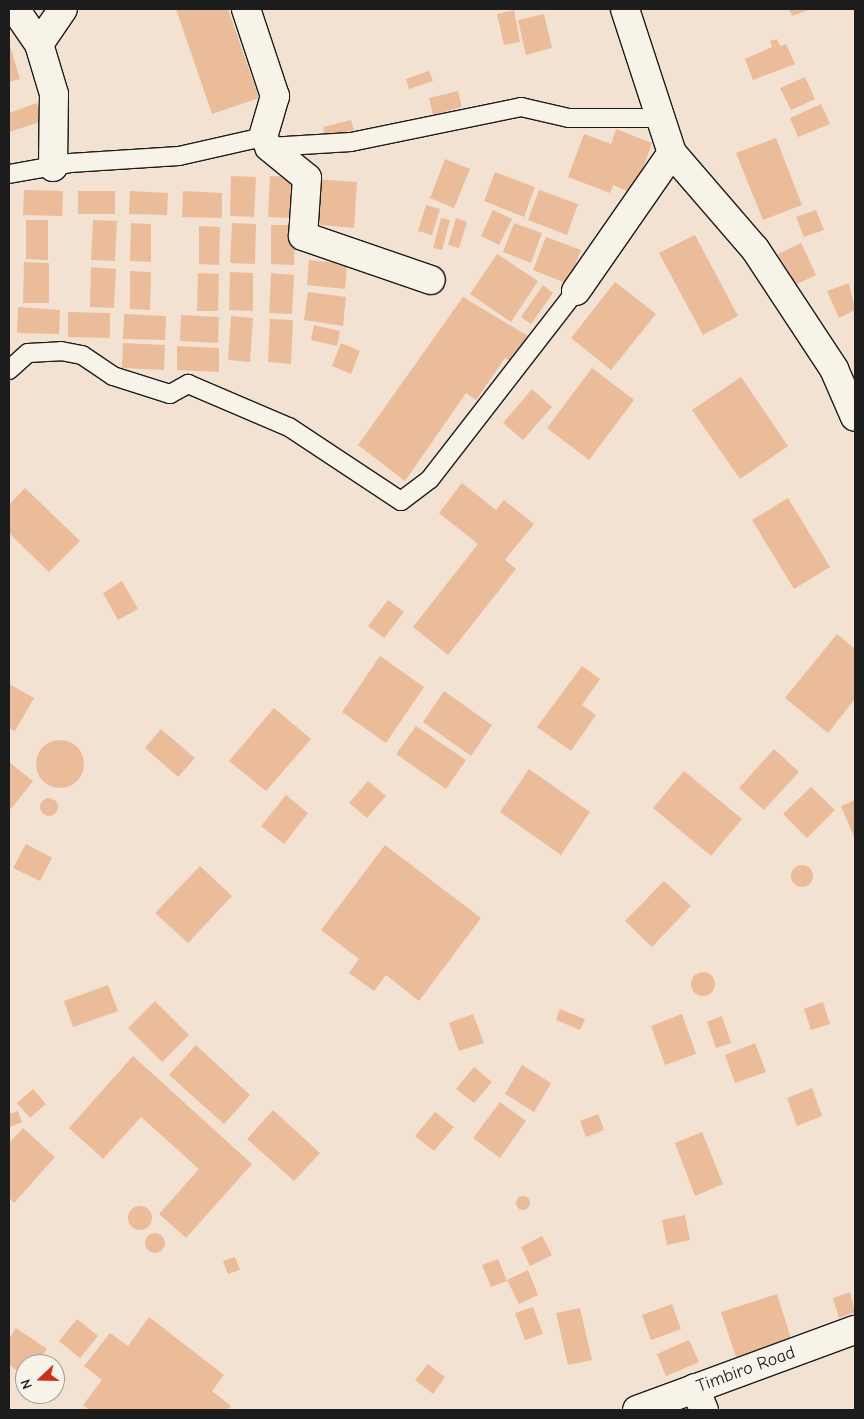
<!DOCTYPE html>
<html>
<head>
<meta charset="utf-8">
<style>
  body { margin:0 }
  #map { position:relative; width:864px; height:1419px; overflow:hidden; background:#f3e2d1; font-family:"Comic Neue",sans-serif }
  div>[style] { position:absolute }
  .building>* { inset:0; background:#eabc9a }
  .round { border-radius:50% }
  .roads { filter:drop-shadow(1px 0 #1c1c1c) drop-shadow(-1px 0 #1c1c1c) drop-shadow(0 1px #1c1c1c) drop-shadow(0 -1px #1c1c1c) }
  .lane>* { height:18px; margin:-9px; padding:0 9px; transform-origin:9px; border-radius:9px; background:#f7f3e8 }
  .street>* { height:28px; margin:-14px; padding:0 14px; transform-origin:14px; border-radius:14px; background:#f7f3e8 }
  .secondary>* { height:28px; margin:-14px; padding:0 14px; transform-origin:14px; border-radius:14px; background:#f7f3e8 }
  span { translate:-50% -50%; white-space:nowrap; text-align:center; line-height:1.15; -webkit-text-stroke:5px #f7f3e8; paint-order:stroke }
  .street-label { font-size:18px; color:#1c1c1c }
  .frame { position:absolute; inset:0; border:10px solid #1c1c1c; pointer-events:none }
  .north { position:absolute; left:15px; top:1354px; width:50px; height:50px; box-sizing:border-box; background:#f7f3e8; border:1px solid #9f9d96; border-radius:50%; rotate:249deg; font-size:14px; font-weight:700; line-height:20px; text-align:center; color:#1c1c1c }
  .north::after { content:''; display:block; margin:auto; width:18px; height:22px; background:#c8321e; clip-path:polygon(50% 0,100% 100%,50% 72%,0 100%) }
</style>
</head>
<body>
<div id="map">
  <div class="building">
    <i style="clip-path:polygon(176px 9px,228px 9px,259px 98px,212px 114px)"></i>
    <i style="clip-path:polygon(789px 9px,811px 9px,792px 16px)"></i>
    <i style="clip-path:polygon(514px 10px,520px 42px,504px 45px,497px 14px)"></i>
    <i style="clip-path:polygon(544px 14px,552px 48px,526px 55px,518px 20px)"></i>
    <i style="clip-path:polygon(777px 39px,780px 46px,786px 44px,795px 64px,753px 80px,745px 59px,772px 47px,770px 41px)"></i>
    <i style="clip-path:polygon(9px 42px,20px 79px,9px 82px)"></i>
    <i style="clip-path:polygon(429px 71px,433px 81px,409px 89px,406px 79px)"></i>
    <i style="clip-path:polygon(805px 77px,815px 99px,791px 110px,780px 88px)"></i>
    <i style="clip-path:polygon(458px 91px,462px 107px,433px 115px,429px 98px)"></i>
    <i style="clip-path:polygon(37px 103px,43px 121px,9px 132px,9px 113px)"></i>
    <i style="clip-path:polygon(821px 104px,830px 124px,798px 137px,790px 118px)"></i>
    <i style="clip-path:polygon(351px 120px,354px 130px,325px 137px,323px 127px)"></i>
    <i style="clip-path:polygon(616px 129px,652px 143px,634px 194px,613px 185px,610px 193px,568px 177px,584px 134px,611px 144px)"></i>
    <i style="clip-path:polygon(776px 138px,802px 205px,763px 220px,736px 153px)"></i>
    <i style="clip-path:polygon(445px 159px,470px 169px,454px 208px,430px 198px)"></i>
    <i style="clip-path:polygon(495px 172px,535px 187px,524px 217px,484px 201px)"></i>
    <i style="clip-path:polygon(231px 176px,256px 177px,254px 217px,230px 216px)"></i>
    <i style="clip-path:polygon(270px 176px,292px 177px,291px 218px,268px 217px)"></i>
    <i style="clip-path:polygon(314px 179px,357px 182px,354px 228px,311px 224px)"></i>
    <i style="clip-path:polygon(24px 190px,63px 191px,62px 216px,23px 215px)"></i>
    <i style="clip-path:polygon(539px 190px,578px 204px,567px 235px,528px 220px)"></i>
    <i style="clip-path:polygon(78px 191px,115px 191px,115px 214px,78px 214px)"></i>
    <i style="clip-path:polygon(130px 191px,168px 193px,167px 215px,129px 214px)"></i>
    <i style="clip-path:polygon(183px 191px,222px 193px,222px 218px,182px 217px)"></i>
    <i style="clip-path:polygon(426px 205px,440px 209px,432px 235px,418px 231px)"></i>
    <i style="clip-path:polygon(493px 210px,512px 219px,499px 245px,481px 236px)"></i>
    <i style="clip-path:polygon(816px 210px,824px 230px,804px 237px,796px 217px)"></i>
    <i style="clip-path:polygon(441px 218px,450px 220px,442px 250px,433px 248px)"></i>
    <i style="clip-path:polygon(456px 218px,467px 222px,459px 248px,448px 245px)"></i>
    <i style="clip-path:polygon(26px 220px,48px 220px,48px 260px,26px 259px)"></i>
    <i style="clip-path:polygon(93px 220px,117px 221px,115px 261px,91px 260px)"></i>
    <i style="clip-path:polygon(131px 223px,151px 224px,151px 262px,130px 261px)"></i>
    <i style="clip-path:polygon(232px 223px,256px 224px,255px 264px,230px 263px)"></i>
    <i style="clip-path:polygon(514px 223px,542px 233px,531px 263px,503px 252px)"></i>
    <i style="clip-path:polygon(271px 225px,295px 225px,294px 265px,271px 264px)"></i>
    <i style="clip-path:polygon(199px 226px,220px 227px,219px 265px,199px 264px)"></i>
    <i style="clip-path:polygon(695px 235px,738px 316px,703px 335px,659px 253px)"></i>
    <i style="clip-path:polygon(546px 237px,581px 250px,568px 284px,533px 270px)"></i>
    <i style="clip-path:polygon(801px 243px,816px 275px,793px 286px,778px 254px)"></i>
    <i style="clip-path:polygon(497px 254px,538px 281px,511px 322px,470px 294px)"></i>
    <i style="clip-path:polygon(309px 260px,347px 264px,345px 289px,307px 285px)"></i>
    <i style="clip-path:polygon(24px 262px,49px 263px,49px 303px,23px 303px)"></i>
    <i style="clip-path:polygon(91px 267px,116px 269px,114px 308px,90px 307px)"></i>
    <i style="clip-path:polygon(130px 271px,151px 272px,150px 310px,130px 309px)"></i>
    <i style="clip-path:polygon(230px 272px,253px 273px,253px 311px,229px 310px)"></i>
    <i style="clip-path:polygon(198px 273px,219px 274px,218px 311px,197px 311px)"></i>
    <i style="clip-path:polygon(271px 273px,294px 275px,292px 314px,269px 313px)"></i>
    <i style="clip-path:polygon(615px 282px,656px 314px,611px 370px,571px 338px)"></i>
    <i style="clip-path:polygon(849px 283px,855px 310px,839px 318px,827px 291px)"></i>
    <i style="clip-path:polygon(543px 285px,553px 293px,531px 324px,521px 317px)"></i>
    <i style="clip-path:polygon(308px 292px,346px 297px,343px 326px,304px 320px)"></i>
    <i style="clip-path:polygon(463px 297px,528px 336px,510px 361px,505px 358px,476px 400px,466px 393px,405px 481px,358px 445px)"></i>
    <i style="clip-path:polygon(18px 307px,60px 310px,59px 334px,17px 333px)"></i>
    <i style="clip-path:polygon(68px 312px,110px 313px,110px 338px,68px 337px)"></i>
    <i style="clip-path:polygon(124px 314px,166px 316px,165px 340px,123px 339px)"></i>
    <i style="clip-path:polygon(181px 315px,219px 317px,218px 343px,180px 341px)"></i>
    <i style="clip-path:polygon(231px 316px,253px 318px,250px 362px,228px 360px)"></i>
    <i style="clip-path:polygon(270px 319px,293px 320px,291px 364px,268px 362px)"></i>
    <i style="clip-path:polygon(314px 325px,340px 331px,337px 346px,311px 340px)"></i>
    <i style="clip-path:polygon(123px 343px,165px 345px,164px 370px,122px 368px)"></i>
    <i style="clip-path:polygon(341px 343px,360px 351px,351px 374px,332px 366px)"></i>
    <i style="clip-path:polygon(177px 346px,219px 348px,219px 372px,177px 370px)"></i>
    <i style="clip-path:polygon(592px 368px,634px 400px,589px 460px,547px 428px)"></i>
    <i style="clip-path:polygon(741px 377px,788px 446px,740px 479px,692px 410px)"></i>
    <i style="clip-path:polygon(532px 389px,552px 407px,523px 440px,503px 423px)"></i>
    <i style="clip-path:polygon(462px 483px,496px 510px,504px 500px,534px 524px,505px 560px,516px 569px,448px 655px,413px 627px,478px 544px,439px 513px)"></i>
    <i style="clip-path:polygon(25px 488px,80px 541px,49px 572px,9px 533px,9px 505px)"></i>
    <i style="clip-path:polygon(788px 498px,830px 567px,794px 589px,752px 520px)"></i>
    <i style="clip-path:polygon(122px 581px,138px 609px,118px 620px,103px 593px)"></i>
    <i style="clip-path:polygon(388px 600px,404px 612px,384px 638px,368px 626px)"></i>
    <i style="clip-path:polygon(837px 634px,855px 649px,855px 699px,828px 733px,785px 698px)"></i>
    <i style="clip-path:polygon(380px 656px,424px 687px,386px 743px,342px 712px)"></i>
    <i style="clip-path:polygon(582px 666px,600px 679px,582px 705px,596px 715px,571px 751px,537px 727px)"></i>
    <i style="clip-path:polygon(9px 684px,34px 698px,15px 731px,9px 728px)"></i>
    <i style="clip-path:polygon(444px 691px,492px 725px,471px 756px,423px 722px)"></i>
    <i style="clip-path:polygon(274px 708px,311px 739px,266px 791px,229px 761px)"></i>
    <i style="clip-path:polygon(416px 726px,466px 760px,446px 789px,396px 754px)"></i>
    <i style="clip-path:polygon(161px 729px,195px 758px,178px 777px,145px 748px)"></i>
    <i class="round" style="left:36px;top:740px;width:48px;height:48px"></i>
    <i style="clip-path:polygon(774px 749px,799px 772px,764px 810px,739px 788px)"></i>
    <i style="clip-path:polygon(9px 762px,33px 781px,11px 809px,9px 808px)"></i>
    <i style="clip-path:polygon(529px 769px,590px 812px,561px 855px,500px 812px)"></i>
    <i style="clip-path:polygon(684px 771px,742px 819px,711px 856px,653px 808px)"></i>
    <i style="clip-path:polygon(368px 781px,386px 796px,367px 818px,349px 803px)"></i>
    <i style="clip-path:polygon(811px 787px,835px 810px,807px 838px,783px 814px)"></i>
    <i style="clip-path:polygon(286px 795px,308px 813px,284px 844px,261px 826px)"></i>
    <i class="round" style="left:40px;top:798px;width:18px;height:18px"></i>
    <i style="clip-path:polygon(855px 800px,855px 839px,841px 806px)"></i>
    <i style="clip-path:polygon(26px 844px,52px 858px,40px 881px,13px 868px)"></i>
    <i style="clip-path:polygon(385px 845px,481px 918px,419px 1001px,386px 975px,374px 991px,349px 973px,359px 959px,321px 930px)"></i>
    <i class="round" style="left:791px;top:865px;width:22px;height:22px"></i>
    <i style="clip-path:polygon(200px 866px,232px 896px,188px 943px,155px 913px)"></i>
    <i style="clip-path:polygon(664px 881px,691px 906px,652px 947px,625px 921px)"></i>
    <i class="round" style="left:691px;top:972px;width:24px;height:24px"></i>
    <i style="clip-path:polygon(108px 985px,118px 1011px,73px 1027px,64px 1001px)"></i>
    <i style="clip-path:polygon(155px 1001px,189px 1035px,162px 1062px,128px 1028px)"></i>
    <i style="clip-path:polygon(823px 1002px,830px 1024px,811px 1030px,804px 1009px)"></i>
    <i style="clip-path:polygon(560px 1009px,585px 1019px,580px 1030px,556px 1020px)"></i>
    <i style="clip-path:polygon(473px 1014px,484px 1043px,459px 1051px,449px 1023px)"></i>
    <i style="clip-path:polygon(682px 1014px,696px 1054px,665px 1065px,651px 1026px)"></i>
    <i style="clip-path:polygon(722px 1016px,731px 1043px,716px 1048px,707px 1022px)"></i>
    <i style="clip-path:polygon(755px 1043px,766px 1072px,735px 1083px,725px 1055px)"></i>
    <i style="clip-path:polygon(196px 1045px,250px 1095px,224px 1124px,169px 1075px)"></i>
    <i style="clip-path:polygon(133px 1056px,252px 1164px,186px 1238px,159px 1214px,199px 1169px,141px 1117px,103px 1159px,69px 1128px)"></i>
    <i style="clip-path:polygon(522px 1065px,551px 1083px,534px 1112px,505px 1094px)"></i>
    <i style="clip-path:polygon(474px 1067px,492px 1082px,474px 1103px,456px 1089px)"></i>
    <i style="clip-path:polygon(812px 1088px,822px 1116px,797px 1126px,787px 1098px)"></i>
    <i style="clip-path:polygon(33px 1089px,46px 1104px,30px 1118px,17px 1103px)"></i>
    <i style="clip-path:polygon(500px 1102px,526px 1121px,500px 1158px,473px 1138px)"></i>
    <i style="clip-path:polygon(273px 1110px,320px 1153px,294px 1181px,247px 1139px)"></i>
    <i style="clip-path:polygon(18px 1111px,22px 1122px,10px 1127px,9px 1114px)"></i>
    <i style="clip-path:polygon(435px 1112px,454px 1127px,434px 1151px,415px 1136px)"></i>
    <i style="clip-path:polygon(598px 1114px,604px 1130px,586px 1137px,580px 1121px)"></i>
    <i style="clip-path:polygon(23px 1128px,55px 1157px,14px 1203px,9px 1197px,9px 1143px)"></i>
    <i style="clip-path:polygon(702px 1132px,723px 1184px,695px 1196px,675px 1143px)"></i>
    <i class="round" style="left:516px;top:1196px;width:14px;height:14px"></i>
    <i class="round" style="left:128px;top:1206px;width:24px;height:24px"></i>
    <i style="clip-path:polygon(685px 1215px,690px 1240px,667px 1245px,662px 1220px)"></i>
    <i class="round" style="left:145px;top:1233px;width:20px;height:20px"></i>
    <i style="clip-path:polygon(542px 1236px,552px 1255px,530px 1266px,521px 1247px)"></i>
    <i style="clip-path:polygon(235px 1257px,240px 1270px,228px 1274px,223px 1261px)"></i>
    <i style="clip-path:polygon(498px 1259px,507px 1281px,491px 1287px,482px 1265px)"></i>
    <i style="clip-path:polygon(528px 1270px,538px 1295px,519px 1304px,507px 1280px)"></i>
    <i style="clip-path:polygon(850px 1292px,855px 1312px,839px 1318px,833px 1298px)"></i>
    <i style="clip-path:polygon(777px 1294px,792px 1342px,737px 1360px,721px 1312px)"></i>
    <i style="clip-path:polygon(672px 1304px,681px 1329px,651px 1340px,642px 1315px)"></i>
    <i style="clip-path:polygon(533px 1307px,543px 1334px,525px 1340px,515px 1313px)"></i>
    <i style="clip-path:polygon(580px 1308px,592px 1360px,568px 1365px,556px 1313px)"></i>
    <i style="clip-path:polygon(149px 1317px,224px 1375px,212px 1391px,231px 1406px,227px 1410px,89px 1410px,83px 1405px,102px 1380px,84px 1366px,110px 1333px,128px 1346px)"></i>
    <i style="clip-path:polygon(77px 1319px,98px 1336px,80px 1358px,59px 1341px)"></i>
    <i style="clip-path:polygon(16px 1328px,47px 1349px,36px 1364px,25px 1364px,25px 1376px,9px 1365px,9px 1339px)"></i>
    <i style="clip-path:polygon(689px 1340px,699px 1362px,666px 1376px,657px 1354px)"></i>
    <i style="clip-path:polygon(428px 1364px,445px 1377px,433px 1394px,415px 1380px)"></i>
  </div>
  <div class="roads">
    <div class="lane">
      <i style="left:9px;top:174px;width:62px;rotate:-10.2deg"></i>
      <i style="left:70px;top:163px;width:109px;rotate:-3.7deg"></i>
      <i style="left:179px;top:156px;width:86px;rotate:-12.7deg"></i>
      <i style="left:263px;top:137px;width:12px;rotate:59deg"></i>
      <i style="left:269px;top:147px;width:82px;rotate:-3.5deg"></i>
      <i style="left:351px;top:142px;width:174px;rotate:-11.6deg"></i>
      <i style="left:521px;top:107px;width:49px;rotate:12.9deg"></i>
      <i style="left:569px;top:118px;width:95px"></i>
      <i style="left:9px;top:370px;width:25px;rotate:-42deg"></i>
      <i style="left:28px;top:353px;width:33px;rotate:-3deg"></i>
      <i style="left:61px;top:351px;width:21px;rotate:11deg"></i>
      <i style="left:82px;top:355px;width:37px;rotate:34deg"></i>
      <i style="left:113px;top:376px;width:60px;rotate:17.5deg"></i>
      <i style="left:170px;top:394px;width:21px;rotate:-29deg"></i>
      <i style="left:188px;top:384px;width:110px;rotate:23.1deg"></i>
      <i style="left:289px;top:427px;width:134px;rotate:33.5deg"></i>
      <i style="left:401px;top:501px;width:36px;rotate:-37deg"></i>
      <i style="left:430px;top:479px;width:238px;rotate:-52.2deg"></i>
    </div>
    <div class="street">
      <i style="left:15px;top:9px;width:42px;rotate:55.6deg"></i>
      <i style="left:39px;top:44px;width:52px;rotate:73.3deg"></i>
      <i style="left:54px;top:94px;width:73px;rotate:90.8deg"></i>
      <i style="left:246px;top:9px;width:92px;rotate:71.6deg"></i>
      <i style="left:275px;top:96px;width:43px;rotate:106.3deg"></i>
      <i style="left:39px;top:44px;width:42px;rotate:-55.6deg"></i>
      <i style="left:269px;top:147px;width:49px;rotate:39.2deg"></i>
      <i style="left:307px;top:178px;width:58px;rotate:93.9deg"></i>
      <i style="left:303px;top:236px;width:135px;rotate:19deg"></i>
      <i style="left:672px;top:153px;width:127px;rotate:49.2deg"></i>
      <i style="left:755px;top:249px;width:144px;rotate:56.6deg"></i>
      <i style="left:834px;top:369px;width:52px;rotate:66.4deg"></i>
      <i style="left:576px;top:291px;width:168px;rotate:-55.2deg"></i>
      <i style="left:672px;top:153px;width:151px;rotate:-108.1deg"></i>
      <i style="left:695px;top:1388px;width:24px;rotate:68deg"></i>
    </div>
    <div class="secondary">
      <i style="left:637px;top:1410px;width:232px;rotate:-20.2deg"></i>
    </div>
  </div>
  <div class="street-label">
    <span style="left:746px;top:1370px;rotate:-20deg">Timbiro Road</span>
  </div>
  <div class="frame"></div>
  <div class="north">N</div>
</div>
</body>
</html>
